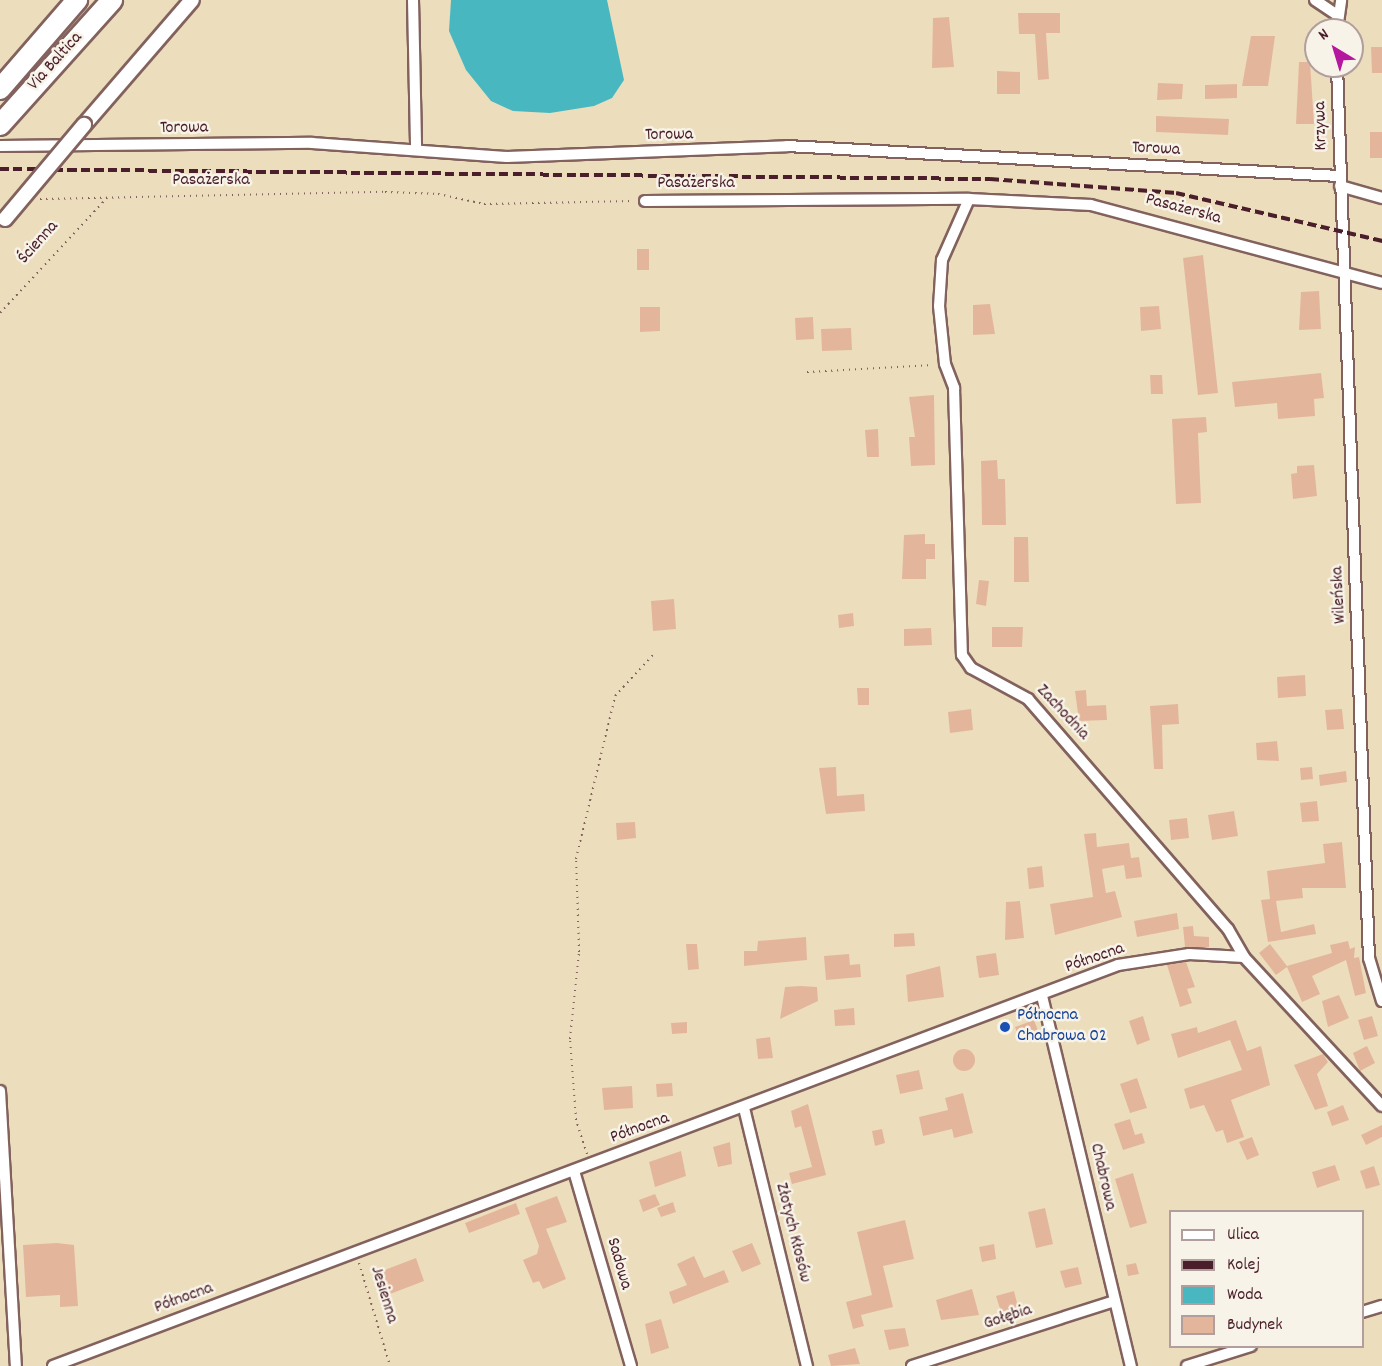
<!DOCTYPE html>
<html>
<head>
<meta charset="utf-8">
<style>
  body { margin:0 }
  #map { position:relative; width:1382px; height:1366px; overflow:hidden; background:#ecdebc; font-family:Dekko,sans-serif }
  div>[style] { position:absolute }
  .water>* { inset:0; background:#48b7c0 }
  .building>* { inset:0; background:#e3b69c }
  .round { border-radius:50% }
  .path>* { height:2px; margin-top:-1px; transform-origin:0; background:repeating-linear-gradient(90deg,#83625e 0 1.5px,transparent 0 6px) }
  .roads { filter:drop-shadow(2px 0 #83625e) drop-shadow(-2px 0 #83625e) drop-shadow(0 2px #83625e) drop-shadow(0 -2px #83625e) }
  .minor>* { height:10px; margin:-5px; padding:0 5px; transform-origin:5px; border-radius:5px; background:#fff }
  .tertiary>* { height:14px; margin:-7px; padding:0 7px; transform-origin:7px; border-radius:7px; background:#fff }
  .motorway>* { height:20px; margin:-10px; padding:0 10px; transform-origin:10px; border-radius:10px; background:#fff }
  .rail>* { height:4px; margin-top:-2px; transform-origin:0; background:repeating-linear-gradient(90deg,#4a1f2b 0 9px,transparent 0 13.5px) }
  .bridges { filter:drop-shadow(2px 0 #83625e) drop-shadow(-2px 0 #83625e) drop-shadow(0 2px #83625e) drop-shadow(0 -2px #83625e) }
  .tertiary-bridge>* { height:14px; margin:-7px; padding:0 7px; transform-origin:7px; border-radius:7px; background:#fff }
  .dots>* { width:16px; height:16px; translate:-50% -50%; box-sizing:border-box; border:3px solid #f7f3e8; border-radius:50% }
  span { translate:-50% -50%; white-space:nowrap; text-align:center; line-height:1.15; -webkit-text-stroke:5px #f7f3e8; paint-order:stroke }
  .street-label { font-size:18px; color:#4a1f2b }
  .transit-label { font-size:18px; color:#164399 }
  .left { translate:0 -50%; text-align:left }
  .legend { position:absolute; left:1169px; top:1210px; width:195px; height:138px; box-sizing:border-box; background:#f7f3e8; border:2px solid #b29e9c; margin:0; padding:8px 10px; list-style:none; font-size:18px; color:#4a1f2b }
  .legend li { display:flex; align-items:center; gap:12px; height:30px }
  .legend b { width:30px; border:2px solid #b29e9c }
  .north { position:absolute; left:1304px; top:18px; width:60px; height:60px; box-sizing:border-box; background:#f7f3e8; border:2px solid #b29e9c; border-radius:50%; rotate:322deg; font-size:16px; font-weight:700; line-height:24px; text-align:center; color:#4a1f2b }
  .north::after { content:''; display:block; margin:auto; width:21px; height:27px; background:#b5179e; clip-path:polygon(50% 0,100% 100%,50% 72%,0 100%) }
</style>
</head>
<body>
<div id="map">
  <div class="water">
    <i style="clip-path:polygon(451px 0,607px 0,624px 80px,612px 98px,594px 106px,550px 113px,513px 111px,491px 101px,466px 70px,449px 31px)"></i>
  </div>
  <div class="building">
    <i style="clip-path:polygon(1018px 13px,1060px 13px,1060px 33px,1046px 33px,1049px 79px,1038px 80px,1035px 34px,1019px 34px)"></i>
    <i style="clip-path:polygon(949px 17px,954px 67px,932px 68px,933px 18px)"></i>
    <i style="clip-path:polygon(1251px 36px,1275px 36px,1268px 86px,1242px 86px)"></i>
    <i style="clip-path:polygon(1371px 47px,1382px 47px,1382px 73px,1372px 73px)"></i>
    <i style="clip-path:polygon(1299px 62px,1310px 62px,1314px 124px,1296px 124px)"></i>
    <i style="clip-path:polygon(997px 71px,1020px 72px,1020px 94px,997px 94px)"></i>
    <i style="clip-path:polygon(1158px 83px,1183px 84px,1182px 99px,1157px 100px)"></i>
    <i style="clip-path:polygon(1237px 84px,1237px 98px,1205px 99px,1205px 85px)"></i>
    <i style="clip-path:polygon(1156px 116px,1229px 119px,1228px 135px,1156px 132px)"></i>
    <i style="clip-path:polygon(1370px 132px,1382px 132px,1382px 158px,1370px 158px)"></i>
    <i style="clip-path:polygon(637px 249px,649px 249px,649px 270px,637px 270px)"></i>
    <i style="clip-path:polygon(1203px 255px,1218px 393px,1198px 395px,1183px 258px)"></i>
    <i style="clip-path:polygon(1319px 291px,1321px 329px,1299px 330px,1301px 292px)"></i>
    <i style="clip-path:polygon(990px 304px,995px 334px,973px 335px,973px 305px)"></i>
    <i style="clip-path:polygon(1159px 306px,1161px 329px,1141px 331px,1140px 307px)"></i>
    <i style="clip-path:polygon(640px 307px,660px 307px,660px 331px,640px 332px)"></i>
    <i style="clip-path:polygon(813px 317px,814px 339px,796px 340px,795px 318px)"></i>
    <i style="clip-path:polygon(851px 328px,852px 350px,822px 351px,821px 329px)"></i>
    <i style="clip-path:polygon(1321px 373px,1324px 398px,1314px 399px,1315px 416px,1278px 419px,1277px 403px,1235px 407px,1232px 382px)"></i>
    <i style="clip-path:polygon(1150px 375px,1162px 375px,1163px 394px,1151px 394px)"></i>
    <i style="clip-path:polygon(934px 395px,935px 465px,911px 466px,909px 437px,915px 437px,909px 397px)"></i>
    <i style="clip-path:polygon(1206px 417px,1207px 432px,1198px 433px,1201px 503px,1176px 504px,1172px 419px)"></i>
    <i style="clip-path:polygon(878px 429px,879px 457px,867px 457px,865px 430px)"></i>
    <i style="clip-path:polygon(997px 460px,998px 479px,1005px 479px,1006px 525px,982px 525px,981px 461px)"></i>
    <i style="clip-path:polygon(1314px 465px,1317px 496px,1293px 499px,1291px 474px,1297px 473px,1297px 466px)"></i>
    <i style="clip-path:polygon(925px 534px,925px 544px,935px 544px,935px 559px,926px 559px,926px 579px,902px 579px,904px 535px)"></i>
    <i style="clip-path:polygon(1014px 537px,1028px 537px,1029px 582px,1014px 582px)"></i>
    <i style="clip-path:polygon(979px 580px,989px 581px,986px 606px,976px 604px)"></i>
    <i style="clip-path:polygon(674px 599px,676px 629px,653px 631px,651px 601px)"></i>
    <i style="clip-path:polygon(853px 613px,854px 626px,839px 628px,838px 615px)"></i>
    <i style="clip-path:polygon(992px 627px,1023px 627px,1022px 647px,992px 647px)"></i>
    <i style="clip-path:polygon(931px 628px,932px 645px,904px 646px,904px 629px)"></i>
    <i style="clip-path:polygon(1305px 675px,1306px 696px,1278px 698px,1277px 677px)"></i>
    <i style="clip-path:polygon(857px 688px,869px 688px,869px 705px,858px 705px)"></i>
    <i style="clip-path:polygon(1086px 690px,1087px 706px,1106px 705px,1107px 720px,1079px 721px,1075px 691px)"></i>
    <i style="clip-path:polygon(1178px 704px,1179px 724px,1162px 725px,1163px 769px,1154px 769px,1150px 706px)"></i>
    <i style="clip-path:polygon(971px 709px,973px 730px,950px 733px,948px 712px)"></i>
    <i style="clip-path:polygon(1342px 709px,1344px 729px,1327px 730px,1325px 710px)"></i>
    <i style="clip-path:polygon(1277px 741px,1279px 761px,1257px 760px,1256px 743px)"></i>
    <i style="clip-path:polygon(836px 767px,837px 796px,864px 794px,865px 811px,826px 814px,819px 768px)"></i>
    <i style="clip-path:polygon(1312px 767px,1313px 779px,1301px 780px,1300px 768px)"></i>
    <i style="clip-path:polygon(1346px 771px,1347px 782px,1320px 786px,1319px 775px)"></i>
    <i style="clip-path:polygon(1317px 801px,1319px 821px,1302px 822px,1300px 803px)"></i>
    <i style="clip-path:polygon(1234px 811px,1238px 836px,1212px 840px,1208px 815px)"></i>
    <i style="clip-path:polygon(1187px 818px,1189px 838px,1171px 840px,1169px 820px)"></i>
    <i style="clip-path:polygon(635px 822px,636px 838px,617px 840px,616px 823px)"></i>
    <i style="clip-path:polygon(1096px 833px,1097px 847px,1129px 843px,1131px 858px,1139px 857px,1142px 877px,1126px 879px,1124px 865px,1102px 869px,1106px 893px,1115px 891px,1122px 917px,1055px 935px,1050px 904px,1093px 897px,1084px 834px)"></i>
    <i style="clip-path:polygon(1342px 842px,1346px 888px,1302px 888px,1303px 898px,1276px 901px,1281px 932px,1314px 924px,1316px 934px,1268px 942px,1261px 900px,1270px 899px,1267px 871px,1325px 863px,1323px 844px)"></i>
    <i style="clip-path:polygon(1042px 866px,1044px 887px,1029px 889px,1027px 868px)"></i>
    <i style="clip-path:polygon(1020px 901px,1024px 938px,1005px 940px,1006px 902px)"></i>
    <i style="clip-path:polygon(1177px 913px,1179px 929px,1137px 937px,1134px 921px)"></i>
    <i style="clip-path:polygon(1193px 926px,1194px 936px,1209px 937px,1209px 947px,1185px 947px,1183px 927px)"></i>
    <i style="clip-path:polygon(914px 933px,915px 946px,894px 947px,894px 934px)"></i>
    <i style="clip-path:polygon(806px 937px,807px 960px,744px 966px,744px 951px,757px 951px,758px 941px)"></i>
    <i style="clip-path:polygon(1348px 941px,1350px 949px,1355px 947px,1354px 958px,1359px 957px,1366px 993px,1355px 996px,1346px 960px,1312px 976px,1320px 994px,1302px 1002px,1287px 967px,1276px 975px,1259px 953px,1270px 944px,1287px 966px,1332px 953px,1330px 945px)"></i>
    <i style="clip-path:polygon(686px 944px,697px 944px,699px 969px,688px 970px)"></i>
    <i style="clip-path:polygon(996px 953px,999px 975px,979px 978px,976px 956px)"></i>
    <i style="clip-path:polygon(849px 954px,850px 965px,860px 964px,861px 977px,826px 980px,824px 956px)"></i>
    <i style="clip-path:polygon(1186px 962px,1195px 987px,1187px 989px,1192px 1003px,1180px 1007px,1167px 965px)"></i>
    <i style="clip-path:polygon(940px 966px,944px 997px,908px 1002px,906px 975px)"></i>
    <i style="clip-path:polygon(801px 986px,817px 987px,818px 1001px,780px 1019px,785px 987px)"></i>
    <i style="clip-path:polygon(1339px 995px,1349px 1018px,1328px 1027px,1322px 1001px)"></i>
    <i style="clip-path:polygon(854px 1008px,855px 1025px,835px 1026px,834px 1010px)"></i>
    <i style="clip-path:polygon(1143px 1016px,1150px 1040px,1137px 1045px,1129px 1021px)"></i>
    <i style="clip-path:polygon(1372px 1016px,1378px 1036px,1364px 1040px,1358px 1020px)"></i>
    <i style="clip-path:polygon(1034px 1020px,1040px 1036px,1021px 1043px,1015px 1027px)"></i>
    <i style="clip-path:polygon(1236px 1020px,1247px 1051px,1261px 1046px,1270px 1085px,1231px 1100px,1244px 1137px,1227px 1143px,1223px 1130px,1216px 1132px,1204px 1105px,1190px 1109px,1184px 1089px,1242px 1070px,1230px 1040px,1178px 1058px,1171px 1034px,1197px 1027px,1198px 1033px)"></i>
    <i style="clip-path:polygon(687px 1022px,687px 1033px,672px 1034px,671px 1023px)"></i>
    <i style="clip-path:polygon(770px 1037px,773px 1058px,758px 1059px,756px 1039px)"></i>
    <i style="clip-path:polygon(1367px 1046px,1375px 1063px,1360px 1071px,1353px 1053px)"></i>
    <i class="round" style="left:953px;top:1049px;width:22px;height:22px"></i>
    <i style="clip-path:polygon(1323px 1054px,1328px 1062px,1317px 1074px,1328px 1106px,1315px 1110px,1294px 1065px)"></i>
    <i style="clip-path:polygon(919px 1070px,923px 1089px,900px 1094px,896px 1075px)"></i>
    <i style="clip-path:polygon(1137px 1078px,1147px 1108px,1130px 1113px,1120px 1084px)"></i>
    <i style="clip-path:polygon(672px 1083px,673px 1096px,657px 1097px,656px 1084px)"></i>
    <i style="clip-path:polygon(632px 1086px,633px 1108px,604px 1110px,602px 1088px)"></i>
    <i style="clip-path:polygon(963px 1093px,973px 1133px,954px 1138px,952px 1129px,923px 1136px,919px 1117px,948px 1110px,945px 1098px)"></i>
    <i style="clip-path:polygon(808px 1104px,826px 1175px,792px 1184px,789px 1173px,812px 1167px,801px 1126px,795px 1128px,791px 1111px)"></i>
    <i style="clip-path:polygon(1343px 1105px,1349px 1120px,1332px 1126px,1327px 1112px)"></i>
    <i style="clip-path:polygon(1130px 1119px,1135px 1135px,1142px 1133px,1145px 1143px,1123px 1150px,1114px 1124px)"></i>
    <i style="clip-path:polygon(1382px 1125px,1382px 1137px,1366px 1145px,1361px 1135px)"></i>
    <i style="clip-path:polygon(882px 1129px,885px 1143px,875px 1146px,872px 1131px)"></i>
    <i style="clip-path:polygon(1252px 1137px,1259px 1155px,1247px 1160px,1239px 1142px)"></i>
    <i style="clip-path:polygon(730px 1142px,732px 1164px,718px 1167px,713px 1147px)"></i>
    <i style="clip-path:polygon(681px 1151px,686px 1176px,655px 1187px,649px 1162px)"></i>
    <i style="clip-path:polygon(1335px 1165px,1340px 1180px,1317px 1188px,1312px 1172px)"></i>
    <i style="clip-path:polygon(1374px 1166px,1380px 1185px,1366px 1189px,1360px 1171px)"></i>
    <i style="clip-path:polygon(1133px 1173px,1147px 1223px,1130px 1228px,1115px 1179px)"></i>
    <i style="clip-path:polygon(655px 1194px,660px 1205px,643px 1212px,639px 1200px)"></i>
    <i style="clip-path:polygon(557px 1196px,567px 1222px,546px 1229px,566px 1279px,543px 1289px,539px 1281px,533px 1283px,523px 1260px,537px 1254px,539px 1246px,525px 1208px)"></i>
    <i style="clip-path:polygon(673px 1202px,676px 1212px,661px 1217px,657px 1208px)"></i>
    <i style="clip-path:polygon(516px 1203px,520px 1214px,469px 1233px,465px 1223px)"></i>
    <i style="clip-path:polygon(1045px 1208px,1053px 1244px,1036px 1248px,1028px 1212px)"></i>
    <i style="clip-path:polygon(905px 1220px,914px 1259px,883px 1266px,893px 1307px,861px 1315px,864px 1326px,853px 1329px,846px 1302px,872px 1295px,857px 1232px)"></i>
    <i style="clip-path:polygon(57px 1243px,74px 1245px,78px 1306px,60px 1307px,60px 1295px,26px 1297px,23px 1245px)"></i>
    <i style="clip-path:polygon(752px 1243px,761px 1264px,742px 1272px,732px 1251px)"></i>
    <i style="clip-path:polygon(994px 1244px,996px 1259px,982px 1262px,979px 1247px)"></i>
    <i style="clip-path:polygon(694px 1256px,704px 1278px,724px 1270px,729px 1282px,673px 1304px,669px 1292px,687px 1285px,677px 1264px)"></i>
    <i style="clip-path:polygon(416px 1258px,424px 1281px,390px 1294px,382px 1271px)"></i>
    <i style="clip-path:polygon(1136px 1263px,1139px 1274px,1128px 1276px,1126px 1265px)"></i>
    <i style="clip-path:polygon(1078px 1267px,1082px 1284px,1065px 1288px,1060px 1271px)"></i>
    <i style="clip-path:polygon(972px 1289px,979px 1315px,941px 1320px,936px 1300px)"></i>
    <i style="clip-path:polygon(1014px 1291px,1018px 1307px,1001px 1312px,996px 1296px)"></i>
    <i style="clip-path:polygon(661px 1319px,669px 1348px,651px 1354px,645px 1324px)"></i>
    <i style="clip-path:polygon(905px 1328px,909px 1346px,889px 1350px,884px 1330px)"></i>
    <i style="clip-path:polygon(855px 1348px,860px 1364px,831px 1366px,828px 1355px)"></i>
  </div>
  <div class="path">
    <i style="left:40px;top:199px;width:345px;rotate:-1.2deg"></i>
    <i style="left:385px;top:192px;width:53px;rotate:2.2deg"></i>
    <i style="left:438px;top:194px;width:47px;rotate:12.3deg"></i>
    <i style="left:484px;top:204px;width:149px;rotate:-1.2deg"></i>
    <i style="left:0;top:313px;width:157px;rotate:-47.1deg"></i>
    <i style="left:807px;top:372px;width:126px;rotate:-3.2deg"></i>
    <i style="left:587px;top:1154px;width:36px;rotate:-108deg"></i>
    <i style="left:576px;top:1120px;width:81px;rotate:-94.2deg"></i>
    <i style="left:570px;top:1039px;width:87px;rotate:-84.1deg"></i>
    <i style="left:579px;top:952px;width:93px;rotate:-91.8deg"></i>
    <i style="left:576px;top:859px;width:168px;rotate:-76.5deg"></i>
    <i style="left:615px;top:696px;width:56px;rotate:-47.2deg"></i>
    <i style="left:359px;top:1263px;width:108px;rotate:73.2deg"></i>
  </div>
  <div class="roads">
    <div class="minor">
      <i style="left:413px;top:0;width:148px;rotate:88.8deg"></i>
      <i style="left:1315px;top:0;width:27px;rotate:34deg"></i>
      <i style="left:1337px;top:30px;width:30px;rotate:-82deg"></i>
      <i style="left:1337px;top:66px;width:893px;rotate:87.95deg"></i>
      <i style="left:1369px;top:958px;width:45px;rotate:73.2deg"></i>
      <i style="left:0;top:146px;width:312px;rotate:-0.6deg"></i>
      <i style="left:312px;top:143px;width:196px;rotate:4.1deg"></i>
      <i style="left:507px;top:157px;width:280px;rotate:-2.2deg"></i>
      <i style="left:787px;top:146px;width:553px;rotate:3.11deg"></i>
      <i style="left:1340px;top:186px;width:44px;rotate:15.9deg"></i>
      <i style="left:969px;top:199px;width:67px;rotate:113.9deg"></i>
      <i style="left:942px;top:260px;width:46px;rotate:93.7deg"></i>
      <i style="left:939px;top:306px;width:58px;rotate:84.1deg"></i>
      <i style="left:945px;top:364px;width:26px;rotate:69deg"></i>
      <i style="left:954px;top:388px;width:267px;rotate:88.3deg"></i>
      <i style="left:962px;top:655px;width:16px;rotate:55deg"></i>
      <i style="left:971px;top:668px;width:65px;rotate:28.5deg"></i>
      <i style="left:1028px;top:699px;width:305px;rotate:49deg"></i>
      <i style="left:1228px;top:929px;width:32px;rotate:60deg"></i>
      <i style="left:1244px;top:957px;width:203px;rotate:47.2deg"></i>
      <i style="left:645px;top:201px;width:324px;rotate:-0.4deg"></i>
      <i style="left:969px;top:199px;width:122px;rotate:2.8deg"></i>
      <i style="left:1091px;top:205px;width:301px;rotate:15deg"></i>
      <i style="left:1042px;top:996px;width:381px;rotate:76.5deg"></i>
      <i style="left:0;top:1091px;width:275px;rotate:86.7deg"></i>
      <i style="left:744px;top:1108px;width:266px;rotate:76.3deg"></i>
      <i style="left:574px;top:1171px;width:203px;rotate:73.7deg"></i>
      <i style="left:1362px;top:1312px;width:21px;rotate:-17deg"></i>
      <i style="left:53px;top:1366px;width:1138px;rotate:-20.63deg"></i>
      <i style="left:1118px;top:965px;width:72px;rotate:-8.8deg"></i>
      <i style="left:1189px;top:954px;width:55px;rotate:3.1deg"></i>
      <i style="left:912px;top:1366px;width:212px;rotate:-17.8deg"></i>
      <i style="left:1187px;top:1366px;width:67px;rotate:-17.4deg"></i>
    </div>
    <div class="tertiary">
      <i style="left:84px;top:125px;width:165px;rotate:-49.2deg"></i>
    </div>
    <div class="motorway">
      <i style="left:0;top:89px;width:118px;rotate:-49.1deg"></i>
      <i style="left:0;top:125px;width:168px;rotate:-48.1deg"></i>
    </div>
  </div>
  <div class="rail">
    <i style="left:0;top:169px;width:990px;rotate:0.58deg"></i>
    <i style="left:990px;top:179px;width:187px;rotate:4.3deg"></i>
    <i style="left:1176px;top:193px;width:212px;rotate:13.1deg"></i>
  </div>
  <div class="bridges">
    <div class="tertiary-bridge">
      <i style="left:5px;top:219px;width:123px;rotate:-50deg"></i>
    </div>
  </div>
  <div class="dots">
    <i style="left:1005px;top:1027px;background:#1a4fb4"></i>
  </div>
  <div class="street-label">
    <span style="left:56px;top:62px;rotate:-48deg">Via Baltica</span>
    <span style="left:1322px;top:126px;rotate:-91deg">Krzywa</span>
    <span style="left:184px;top:129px;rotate:-1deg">Torowa</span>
    <span style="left:669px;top:136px;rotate:-1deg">Torowa</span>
    <span style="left:1156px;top:150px;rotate:3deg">Torowa</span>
    <span style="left:211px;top:181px">Pasażerska</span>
    <span style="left:696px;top:184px">Pasażerska</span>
    <span style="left:1183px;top:210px;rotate:15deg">Pasażerska</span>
    <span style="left:39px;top:243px;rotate:-48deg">Ścienna</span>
    <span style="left:1340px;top:595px;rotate:-93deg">Wileńska</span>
    <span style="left:1062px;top:713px;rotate:47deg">Zachodnia</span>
    <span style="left:1095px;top:959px;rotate:-19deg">Północna</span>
    <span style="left:640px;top:1129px;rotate:-20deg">Północna</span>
    <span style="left:1102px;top:1177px;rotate:77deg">Chabrowa</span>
    <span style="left:792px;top:1233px;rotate:76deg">Złotych Kłosów</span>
    <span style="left:618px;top:1264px;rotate:74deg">Sadowa</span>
    <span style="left:383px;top:1295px;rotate:73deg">Jesienna</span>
    <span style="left:184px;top:1299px;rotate:-20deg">Północna</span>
    <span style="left:1008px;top:1318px;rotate:-18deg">Gołębia</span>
  </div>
  <div class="transit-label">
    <span class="left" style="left:1017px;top:1027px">Północna<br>Chabrowa 02</span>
  </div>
  <ul class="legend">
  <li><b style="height:8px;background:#fff"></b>Ulica</li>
  <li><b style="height:8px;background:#4a1f2b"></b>Kolej</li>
  <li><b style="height:16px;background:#48b7c0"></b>Woda</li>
  <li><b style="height:16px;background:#e3b69c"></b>Budynek</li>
  </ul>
  <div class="north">N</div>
</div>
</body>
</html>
